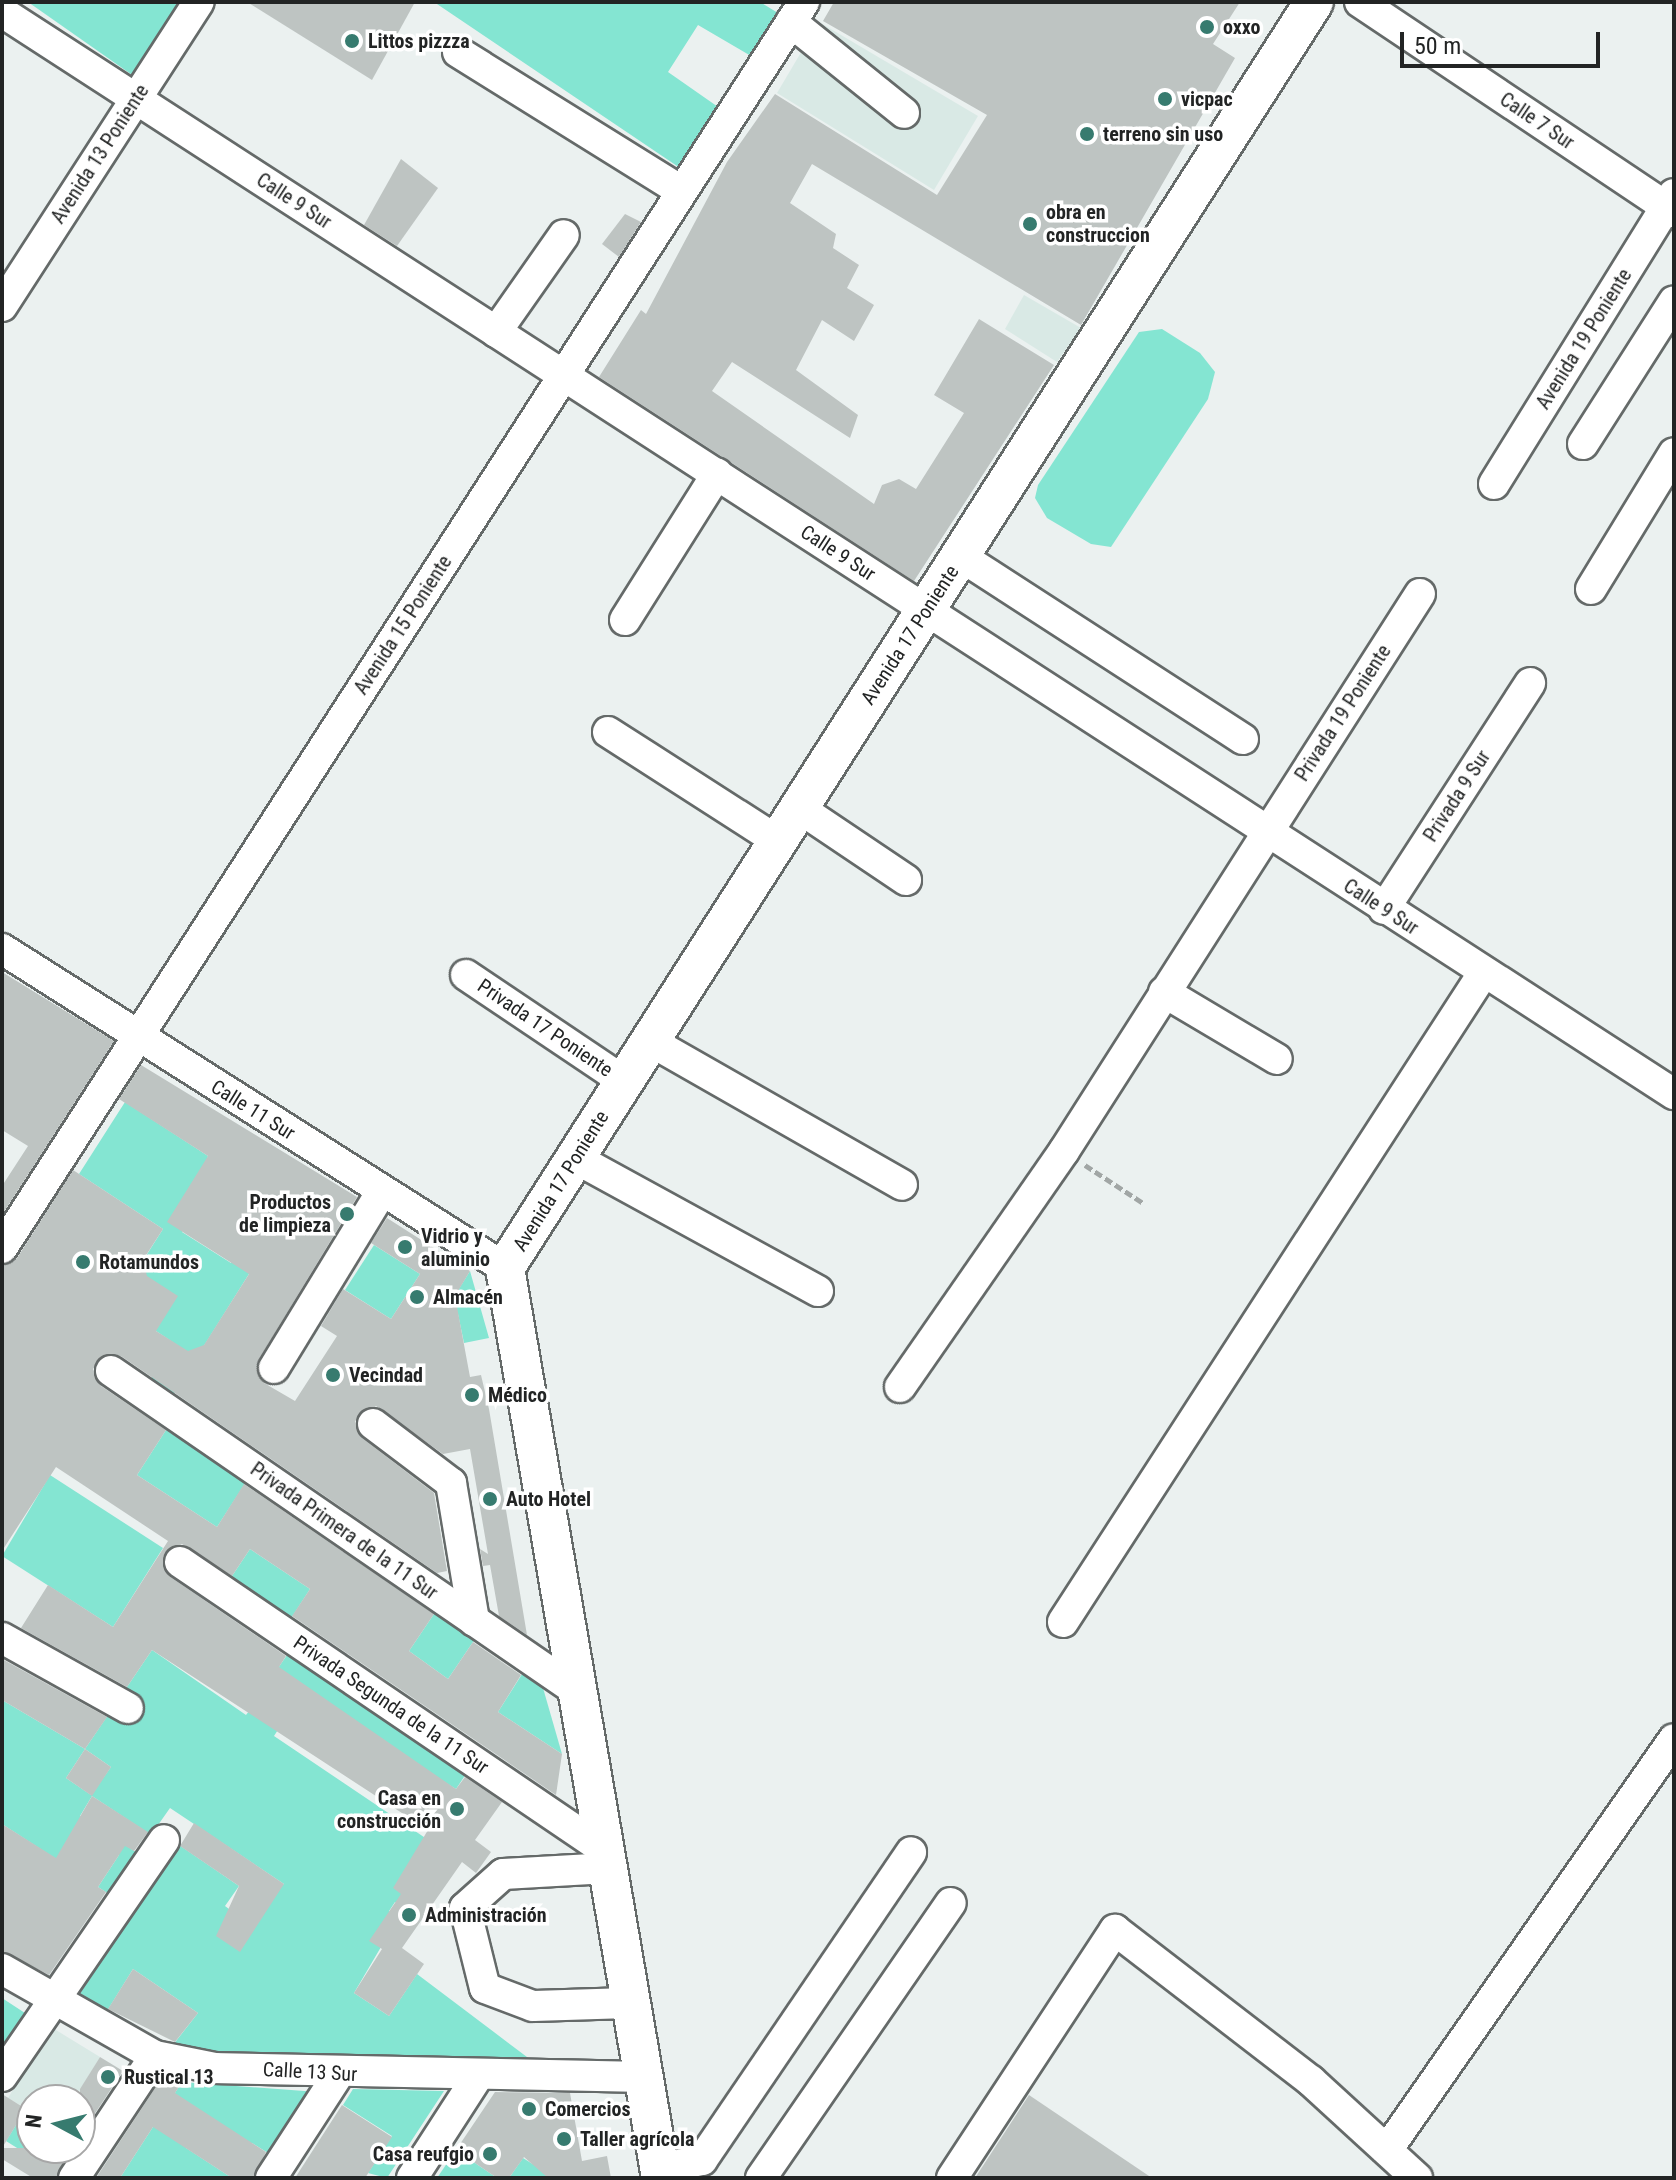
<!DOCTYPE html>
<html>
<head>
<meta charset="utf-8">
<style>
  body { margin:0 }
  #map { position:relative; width:1676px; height:2180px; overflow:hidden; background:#ebf1f0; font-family:"Roboto Condensed",sans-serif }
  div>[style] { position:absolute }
  .built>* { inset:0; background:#d9e9e5 }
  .green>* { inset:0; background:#84e5d2 }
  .building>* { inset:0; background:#bec4c2 }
  .path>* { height:5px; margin-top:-2.5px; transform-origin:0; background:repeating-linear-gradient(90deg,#a1a6a5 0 8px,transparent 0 12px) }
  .roads { filter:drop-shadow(2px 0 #656a69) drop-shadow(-2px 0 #656a69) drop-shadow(0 2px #656a69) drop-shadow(0 -2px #656a69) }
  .minor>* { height:30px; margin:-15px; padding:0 15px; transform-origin:15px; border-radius:15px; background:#fff }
  .major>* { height:38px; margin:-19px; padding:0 19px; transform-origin:19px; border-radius:19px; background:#fff }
  .dots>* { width:22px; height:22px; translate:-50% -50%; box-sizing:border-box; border:4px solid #fff; border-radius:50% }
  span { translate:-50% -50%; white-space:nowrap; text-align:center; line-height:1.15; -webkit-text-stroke:7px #fff; paint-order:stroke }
  .poi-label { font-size:20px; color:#222424; font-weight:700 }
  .left { translate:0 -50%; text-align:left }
  .right { translate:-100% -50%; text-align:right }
  .street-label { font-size:20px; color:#222424 }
  .frame { position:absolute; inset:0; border:4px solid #222424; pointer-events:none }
  .north { position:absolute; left:16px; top:2084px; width:80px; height:80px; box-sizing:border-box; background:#fff; border:2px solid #a7a7a7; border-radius:50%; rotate:277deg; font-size:22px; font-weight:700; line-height:32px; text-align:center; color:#222424 }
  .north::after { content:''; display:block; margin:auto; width:28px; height:36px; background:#377b6f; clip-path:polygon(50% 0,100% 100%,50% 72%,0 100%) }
  .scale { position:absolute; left:1400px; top:32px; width:200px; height:36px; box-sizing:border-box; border:4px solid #222424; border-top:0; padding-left:10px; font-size:24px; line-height:28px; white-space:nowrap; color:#222424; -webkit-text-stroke:6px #fff; paint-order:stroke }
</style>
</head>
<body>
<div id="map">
  <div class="built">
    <i style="clip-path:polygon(819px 22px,978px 116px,934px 190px,777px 93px)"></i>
    <i style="clip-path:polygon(1024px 295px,1081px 328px,1057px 362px,1005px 329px)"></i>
    <i style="clip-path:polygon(51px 2027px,100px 2057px,74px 2100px,32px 2100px,32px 2112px,8px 2098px)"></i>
  </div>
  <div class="green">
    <i style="clip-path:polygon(28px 2px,180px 2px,135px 77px)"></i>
    <i style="clip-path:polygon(434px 2px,760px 2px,778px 13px,751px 56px,698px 25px,668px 72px,721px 109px,680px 168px)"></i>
    <i style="clip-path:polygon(1162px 329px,1200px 353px,1215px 372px,1208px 399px,1111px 547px,1091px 544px,1047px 518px,1035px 498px,1038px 485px,1139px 332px)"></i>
    <i style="clip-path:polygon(125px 1102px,208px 1156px,182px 1232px,231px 1263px,256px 1222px,274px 1234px,170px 1400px,147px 1385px,174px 1343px,156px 1331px,137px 1270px,163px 1229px,79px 1174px)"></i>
    <i style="clip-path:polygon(374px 1245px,420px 1274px,391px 1319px,345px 1290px)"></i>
    <i style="clip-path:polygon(470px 1271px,489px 1338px,464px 1343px,458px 1314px,442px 1316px)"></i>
    <i style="clip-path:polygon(166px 1430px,246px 1482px,217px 1527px,137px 1475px)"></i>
    <i style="clip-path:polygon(50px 1475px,163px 1548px,113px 1627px,2px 1556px)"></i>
    <i style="clip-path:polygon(250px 1549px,310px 1589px,288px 1623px,228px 1582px)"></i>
    <i style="clip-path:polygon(436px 1611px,475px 1639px,448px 1679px,409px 1651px)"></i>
    <i style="clip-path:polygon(evenodd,152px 1650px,246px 1715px,255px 1703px,283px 1722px,274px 1736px,461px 1862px,401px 1905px,395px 1902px,389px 1911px,398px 1918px,354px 1993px,389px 2016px,417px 1974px,531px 2060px,369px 2065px,169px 2050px,198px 2013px,133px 1969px,107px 2011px,79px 1995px,179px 1845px,239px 1886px,225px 1906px,233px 1912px,284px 1884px,170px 1808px,151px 1835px,92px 1796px,80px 1816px,139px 1854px,112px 1896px,98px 1887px,119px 1855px,56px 1859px,2px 1824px,2px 1700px,85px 1749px,152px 1650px,85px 1749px,111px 1767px,91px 1795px,66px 1778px,85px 1749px)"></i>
    <i style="clip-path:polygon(289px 1652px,466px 1774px,456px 1789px,272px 1677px)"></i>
    <i style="clip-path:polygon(524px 1671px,541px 1681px,562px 1754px,498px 1712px)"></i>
    <i style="clip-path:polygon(2px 1998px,28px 2015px,2px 2056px)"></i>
    <i style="clip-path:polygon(182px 2082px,318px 2092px,276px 2158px,252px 2143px,186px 2148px,232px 2178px,120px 2178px)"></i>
    <i style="clip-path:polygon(353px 2089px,444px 2091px,387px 2178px,368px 2173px,392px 2136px,343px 2105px)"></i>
    <i style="clip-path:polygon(26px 2109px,32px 2112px,36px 2160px,6px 2141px)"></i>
    <i style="clip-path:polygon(456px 2150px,497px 2178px,437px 2178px)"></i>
    <i style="clip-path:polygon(523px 2158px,539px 2168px,552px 2178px,509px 2178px)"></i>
  </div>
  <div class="building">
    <i style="clip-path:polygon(247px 2px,415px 2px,372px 80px)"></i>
    <i style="clip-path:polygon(834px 2px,1240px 2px,1213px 44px,1235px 58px,1081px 325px,812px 164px,790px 203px,836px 234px,833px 248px,859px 265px,847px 288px,874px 305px,854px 341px,822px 320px,796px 370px,858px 415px,850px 438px,732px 362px,712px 391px,874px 504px,882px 485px,899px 479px,916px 489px,964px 413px,934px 395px,979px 319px,1054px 365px,914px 581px,599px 377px,641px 310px,646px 314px,727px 162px,775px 94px,937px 195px,987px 115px,823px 21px)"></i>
    <i style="clip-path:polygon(401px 159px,438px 188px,397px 246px,364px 225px)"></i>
    <i style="clip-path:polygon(625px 214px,641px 222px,619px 257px,602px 244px)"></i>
    <i style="clip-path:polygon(2px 972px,114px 1041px,2px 1215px,2px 1186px,28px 1146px,2px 1130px)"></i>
    <i style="clip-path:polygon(141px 1065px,357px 1197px,259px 1359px,264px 1383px,295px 1401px,337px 1336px,321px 1326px,343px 1289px,391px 1319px,420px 1274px,371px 1243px,387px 1218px,470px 1271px,455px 1296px,470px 1377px,481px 1375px,489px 1409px,527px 1635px,499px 1616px,490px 1565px,483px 1566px,480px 1549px,488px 1554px,470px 1449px,443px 1454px,376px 1406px,355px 1421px,362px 1438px,434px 1493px,447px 1571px,437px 1573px,121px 1356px,104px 1355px,93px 1369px,101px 1386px,166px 1430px,137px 1475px,217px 1527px,244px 1484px,434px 1614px,409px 1651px,448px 1679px,473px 1642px,521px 1675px,498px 1712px,562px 1754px,556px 1795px,292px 1616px,310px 1589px,250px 1549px,232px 1576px,182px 1544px,165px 1553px,169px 1576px,286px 1656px,279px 1667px,456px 1789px,465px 1777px,502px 1802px,475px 1840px,491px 1852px,476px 1873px,462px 1862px,402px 1948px,424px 1964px,389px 2016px,354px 1993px,382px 1949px,369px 1941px,401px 1894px,393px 1888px,428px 1830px,152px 1650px,127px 1687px,21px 1628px,48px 1585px,113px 1627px,168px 1541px,56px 1467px,2px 1551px,2px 1266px,17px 1258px,73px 1170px,163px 1229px,143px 1260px,147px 1276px,178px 1296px,156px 1331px,188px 1351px,204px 1345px,249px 1274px,167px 1222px,208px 1156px,119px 1099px)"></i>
    <i style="clip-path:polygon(2px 1659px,107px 1717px,85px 1749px,2px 1700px)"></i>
    <i style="clip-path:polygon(85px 1749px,111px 1767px,92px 1796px,66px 1778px)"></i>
    <i style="clip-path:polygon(92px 1796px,148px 1832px,134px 1851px,125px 1846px,98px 1887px,106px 1892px,49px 1975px,2px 1951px,2px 1824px,56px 1858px)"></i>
    <i style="clip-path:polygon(194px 1823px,284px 1884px,240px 1952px,216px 1936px,239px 1886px,180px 1846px)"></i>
    <i style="clip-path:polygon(133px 1969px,198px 2013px,175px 2042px,108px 2009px)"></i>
    <i style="clip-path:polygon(100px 2057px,123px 2071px,80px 2136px,80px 2089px)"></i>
    <i style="clip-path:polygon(163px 2076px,182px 2082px,175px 2093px,266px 2152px,253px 2178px,232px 2178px,153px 2127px,120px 2178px,96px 2178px)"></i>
    <i style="clip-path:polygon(495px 2092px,570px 2093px,582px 2161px,607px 2156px,611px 2178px,548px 2178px,524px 2157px,509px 2178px,497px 2178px,456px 2150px)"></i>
    <i style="clip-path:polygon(2px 2094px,26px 2109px,2px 2148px)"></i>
    <i style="clip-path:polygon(1029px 2095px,1152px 2178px,975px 2178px)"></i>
    <i style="clip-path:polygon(342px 2105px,392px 2137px,365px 2178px,295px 2178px)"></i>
    <i style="clip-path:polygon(2px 2148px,72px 2148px,56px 2178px,33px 2178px,2px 2159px)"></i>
  </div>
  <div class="path">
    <i style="left:1085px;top:1165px;width:69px;rotate:33.2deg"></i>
  </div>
  <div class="roads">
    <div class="minor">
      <i style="left:1360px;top:2px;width:378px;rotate:33.8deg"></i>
      <i style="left:2px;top:12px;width:1992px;rotate:32.91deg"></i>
      <i style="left:791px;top:22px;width:145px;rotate:38.8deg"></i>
      <i style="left:458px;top:52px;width:263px;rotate:31.9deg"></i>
      <i style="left:2px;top:306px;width:362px;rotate:-57.1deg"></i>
      <i style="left:496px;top:332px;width:118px;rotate:-55deg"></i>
      <i style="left:1583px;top:444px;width:169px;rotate:-57.5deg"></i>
      <i style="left:1494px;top:484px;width:341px;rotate:-58.2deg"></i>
      <i style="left:960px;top:556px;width:337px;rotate:32.9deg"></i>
      <i style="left:1591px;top:589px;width:159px;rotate:-58.6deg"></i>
      <i style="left:625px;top:620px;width:173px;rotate:-57.8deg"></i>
      <i style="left:608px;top:732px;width:202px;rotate:32.7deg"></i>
      <i style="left:799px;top:808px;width:129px;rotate:33.9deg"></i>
      <i style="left:1384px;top:909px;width:269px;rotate:-57.1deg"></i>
      <i style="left:2px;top:949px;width:596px;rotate:32.38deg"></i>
      <i style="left:466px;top:975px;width:190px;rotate:33.9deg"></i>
      <i style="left:1164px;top:992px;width:131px;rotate:30.7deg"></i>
      <i style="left:650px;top:1041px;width:290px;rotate:29.7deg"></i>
      <i style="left:575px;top:1158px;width:277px;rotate:28.7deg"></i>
      <i style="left:2px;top:1248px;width:1482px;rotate:-57.23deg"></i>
      <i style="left:274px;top:1368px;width:207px;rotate:-58.6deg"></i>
      <i style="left:111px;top:1371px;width:565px;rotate:34.48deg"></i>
      <i style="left:900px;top:1387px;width:287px;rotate:-55.2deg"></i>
      <i style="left:1064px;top:1151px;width:661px;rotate:-57.42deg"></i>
      <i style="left:373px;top:1424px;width:98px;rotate:37.1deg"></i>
      <i style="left:451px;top:1483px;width:140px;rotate:80.5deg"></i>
      <i style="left:180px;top:1562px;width:511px;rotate:34.16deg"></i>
      <i style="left:1063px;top:1622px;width:774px;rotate:-57.07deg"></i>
      <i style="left:2px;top:1638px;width:144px;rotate:29.1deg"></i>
      <i style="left:607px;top:1868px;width:104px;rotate:176.7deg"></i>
      <i style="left:503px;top:1874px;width:51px;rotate:138.2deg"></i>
      <i style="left:465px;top:1908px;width:82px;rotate:76deg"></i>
      <i style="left:485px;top:1988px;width:51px;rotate:20.6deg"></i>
      <i style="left:533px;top:2006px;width:96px;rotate:-1.8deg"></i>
      <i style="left:2px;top:1969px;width:176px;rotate:29.6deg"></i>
      <i style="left:155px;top:2056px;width:61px;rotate:11.3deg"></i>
      <i style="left:215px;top:2068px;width:427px;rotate:1.2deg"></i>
      <i style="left:2px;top:2076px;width:286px;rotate:-55.5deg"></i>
      <i style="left:1387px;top:2150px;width:501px;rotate:-55.07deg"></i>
      <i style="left:659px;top:2169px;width:44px;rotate:-11.8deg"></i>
      <i style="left:702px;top:2160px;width:372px;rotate:-55.8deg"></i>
      <i style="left:74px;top:2178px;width:146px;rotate:-56.4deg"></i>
      <i style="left:271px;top:2178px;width:123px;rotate:-57deg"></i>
      <i style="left:412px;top:2178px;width:121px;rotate:-57.1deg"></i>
      <i style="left:761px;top:2178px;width:334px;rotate:-55.4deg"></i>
      <i style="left:952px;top:2178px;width:297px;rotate:-56.7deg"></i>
      <i style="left:1115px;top:1930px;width:247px;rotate:37.6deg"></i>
      <i style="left:1311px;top:2081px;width:144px;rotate:42.5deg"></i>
    </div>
    <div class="major">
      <i style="left:661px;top:2178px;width:923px;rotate:-99.73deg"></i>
      <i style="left:505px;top:1268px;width:1502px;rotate:-57.42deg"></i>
    </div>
  </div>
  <div class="dots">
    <i style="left:1207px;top:27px;background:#377b6f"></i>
    <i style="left:352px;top:41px;background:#377b6f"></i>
    <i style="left:1165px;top:99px;background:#377b6f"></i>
    <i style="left:1087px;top:134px;background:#377b6f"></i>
    <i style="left:1030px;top:224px;background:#377b6f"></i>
    <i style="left:347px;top:1214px;background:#377b6f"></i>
    <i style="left:405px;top:1247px;background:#377b6f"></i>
    <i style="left:83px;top:1262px;background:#377b6f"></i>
    <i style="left:417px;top:1297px;background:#377b6f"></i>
    <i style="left:333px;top:1375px;background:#377b6f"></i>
    <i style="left:472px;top:1395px;background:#377b6f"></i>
    <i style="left:490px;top:1499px;background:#377b6f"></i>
    <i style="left:457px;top:1809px;background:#377b6f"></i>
    <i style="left:409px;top:1915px;background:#377b6f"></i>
    <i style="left:108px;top:2077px;background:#377b6f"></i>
    <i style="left:529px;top:2109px;background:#377b6f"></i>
    <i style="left:564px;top:2139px;background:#377b6f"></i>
    <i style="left:490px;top:2154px;background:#377b6f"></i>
  </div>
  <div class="poi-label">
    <span class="left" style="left:1223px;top:27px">oxxo</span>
    <span class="left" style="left:368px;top:41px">Littos pizzza</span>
    <span class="left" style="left:1181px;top:99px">vicpac</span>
    <span class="left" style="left:1103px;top:134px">terreno sin uso</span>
    <span class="left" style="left:1046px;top:224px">obra en<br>construccion</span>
    <span class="right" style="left:331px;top:1214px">Productos<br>de limpieza</span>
    <span class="left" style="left:421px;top:1248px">Vidrio y<br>aluminio</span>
    <span class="left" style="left:99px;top:1262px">Rotamundos</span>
    <span class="left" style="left:433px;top:1297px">Almacén</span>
    <span class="left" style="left:349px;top:1375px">Vecindad</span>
    <span class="left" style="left:488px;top:1395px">Médico</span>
    <span class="left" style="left:506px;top:1499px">Auto Hotel</span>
    <span class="right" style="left:441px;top:1810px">Casa en<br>construcción</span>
    <span class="left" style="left:425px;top:1915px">Administración</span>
    <span class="left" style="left:124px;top:2077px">Rustical 13</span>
    <span class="left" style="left:545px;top:2109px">Comercios</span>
    <span class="left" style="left:580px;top:2139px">Taller agrícola</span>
    <span class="right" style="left:474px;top:2154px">Casa reufgio</span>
  </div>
  <div class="street-label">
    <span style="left:1537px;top:121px;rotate:34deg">Calle 7 Sur</span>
    <span style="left:100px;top:154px;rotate:-57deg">Avenida 13 Poniente</span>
    <span style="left:294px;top:201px;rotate:33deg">Calle 9 Sur</span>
    <span style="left:1584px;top:339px;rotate:-58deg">Avenida 19 Poniente</span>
    <span style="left:838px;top:553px;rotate:33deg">Calle 9 Sur</span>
    <span style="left:403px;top:625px;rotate:-57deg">Avenida 15 Poniente</span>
    <span style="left:910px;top:635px;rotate:-57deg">Avenida 17 Poniente</span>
    <span style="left:1343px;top:713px;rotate:-57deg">Privada 19 Poniente</span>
    <span style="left:1457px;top:796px;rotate:-57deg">Privada 9 Sur</span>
    <span style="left:1381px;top:907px;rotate:33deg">Calle 9 Sur</span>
    <span style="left:545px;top:1028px;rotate:34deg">Privada 17 Poniente</span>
    <span style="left:253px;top:1110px;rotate:32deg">Calle 11 Sur</span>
    <span style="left:561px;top:1181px;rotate:-58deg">Avenida 17 Poniente</span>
    <span style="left:344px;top:1531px;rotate:35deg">Privada Primera de la 11 Sur</span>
    <span style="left:391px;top:1705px;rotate:34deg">Privada Segunda de la 11 Sur</span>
    <span style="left:310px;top:2072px;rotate:3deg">Calle 13 Sur</span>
  </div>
  <div class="frame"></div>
  <div class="north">N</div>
  <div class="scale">50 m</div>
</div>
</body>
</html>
